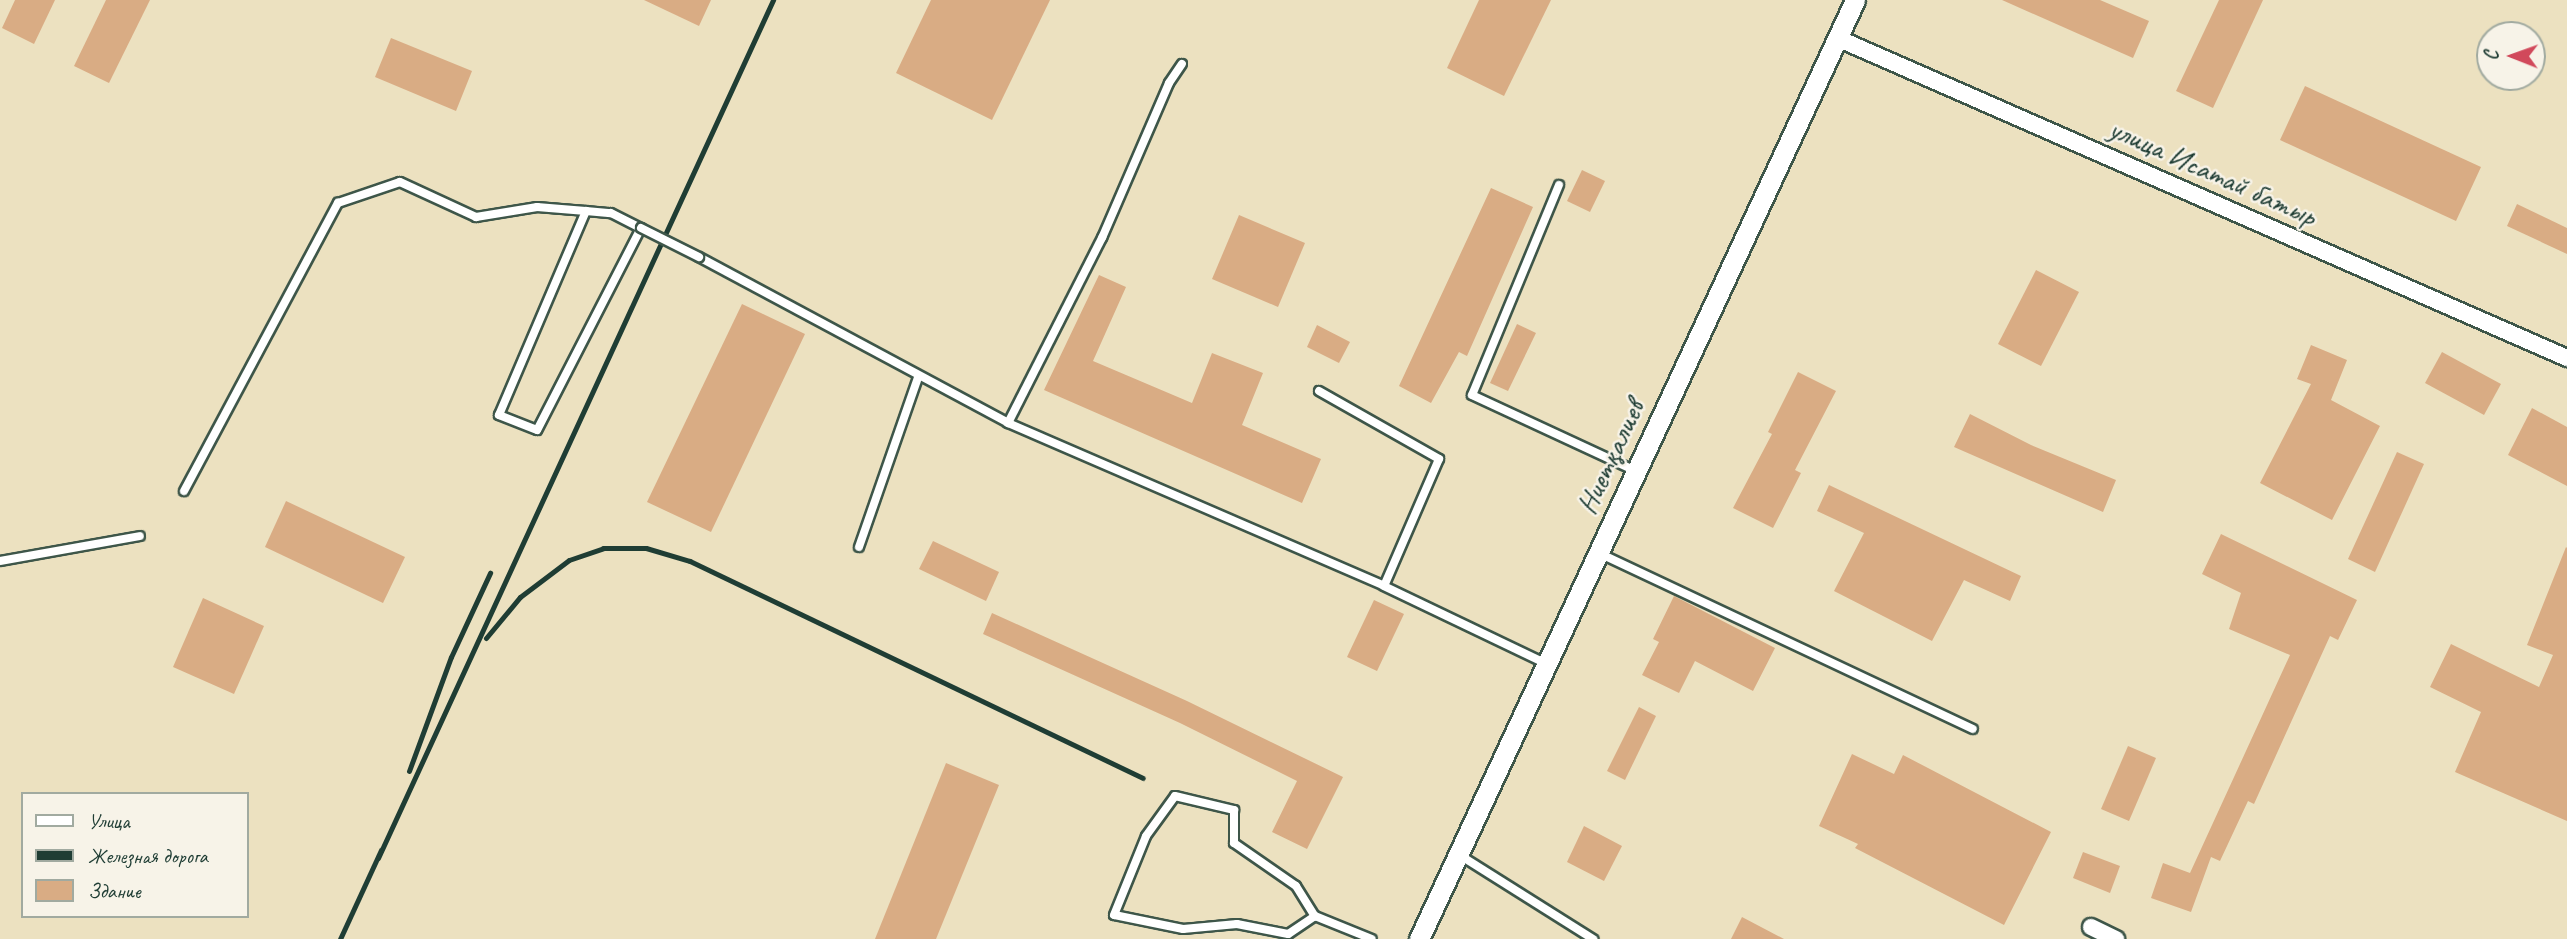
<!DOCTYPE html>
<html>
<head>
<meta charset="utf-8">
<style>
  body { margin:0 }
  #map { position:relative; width:2567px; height:939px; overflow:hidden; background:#ece1c0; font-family:Caveat,sans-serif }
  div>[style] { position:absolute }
  .building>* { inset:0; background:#d9ac84 }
  .roads { filter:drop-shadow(2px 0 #3e5649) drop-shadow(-2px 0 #3e5649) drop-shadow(0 2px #3e5649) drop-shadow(0 -2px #3e5649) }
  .service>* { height:8px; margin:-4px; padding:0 4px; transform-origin:4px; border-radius:4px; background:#fff }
  .minor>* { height:16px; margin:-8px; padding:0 8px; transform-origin:8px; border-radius:8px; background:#fff }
  .tertiary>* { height:19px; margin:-9.5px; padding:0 9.5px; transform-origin:9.5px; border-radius:9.5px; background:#fff }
  .rail>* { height:5px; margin:-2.5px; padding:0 2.5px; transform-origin:2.5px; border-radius:2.5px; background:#1f3d34 }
  .bridges { filter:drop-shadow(2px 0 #3e5649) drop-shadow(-2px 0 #3e5649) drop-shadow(0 2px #3e5649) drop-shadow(0 -2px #3e5649) }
  .service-bridge>* { height:8px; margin:-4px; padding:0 4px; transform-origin:4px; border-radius:4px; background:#fff }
  span { translate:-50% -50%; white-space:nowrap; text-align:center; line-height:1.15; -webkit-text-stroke:5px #f7f3e8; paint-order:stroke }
  .street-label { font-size:30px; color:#1f3d34 }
  .legend { position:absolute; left:21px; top:792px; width:228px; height:126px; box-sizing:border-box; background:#f7f3e8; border:2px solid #a1aaa0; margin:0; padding:9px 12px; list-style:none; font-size:21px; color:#1f3d34 }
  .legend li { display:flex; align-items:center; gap:14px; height:35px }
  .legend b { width:35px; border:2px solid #a1aaa0 }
  .north { position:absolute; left:2476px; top:21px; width:70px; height:70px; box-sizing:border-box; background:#f7f3e8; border:2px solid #a1aaa0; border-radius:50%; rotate:271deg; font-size:19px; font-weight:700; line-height:28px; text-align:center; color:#1f3d34 }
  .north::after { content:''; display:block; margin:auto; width:24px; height:32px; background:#d1495b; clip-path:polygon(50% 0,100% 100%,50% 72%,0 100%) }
</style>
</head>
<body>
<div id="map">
  <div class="building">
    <i style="clip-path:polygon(15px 0,55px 0,34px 44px,2px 28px)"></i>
    <i style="clip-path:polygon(106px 0,150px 0,109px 83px,74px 66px)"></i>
    <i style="clip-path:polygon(644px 0,711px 0,699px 26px)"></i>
    <i style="clip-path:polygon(931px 0,1050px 0,992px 120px,896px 73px)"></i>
    <i style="clip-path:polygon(1479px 0,1551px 0,1504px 96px,1447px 68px)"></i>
    <i style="clip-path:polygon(2002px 0,2100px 0,2149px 21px,2133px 58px)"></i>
    <i style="clip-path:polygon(2219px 0,2263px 0,2213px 108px,2176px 91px)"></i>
    <i style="clip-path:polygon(391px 38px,472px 71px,456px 111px,375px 77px)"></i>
    <i style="clip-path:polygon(2305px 86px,2481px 167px,2456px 221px,2280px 140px)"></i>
    <i style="clip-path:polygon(1582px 170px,1605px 181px,1590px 212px,1567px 201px)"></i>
    <i style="clip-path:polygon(1491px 188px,1533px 207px,1467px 356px,1459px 352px,1431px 403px,1399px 386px)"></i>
    <i style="clip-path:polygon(2517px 204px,2567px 228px,2567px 254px,2507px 226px)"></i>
    <i style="clip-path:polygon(1239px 215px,1305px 243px,1278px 307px,1212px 279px)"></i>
    <i style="clip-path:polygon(2036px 270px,2079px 292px,2041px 366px,1998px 344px)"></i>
    <i style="clip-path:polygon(1099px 275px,1126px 287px,1093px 361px,1192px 403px,1212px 353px,1263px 373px,1242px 425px,1321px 459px,1302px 503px,1044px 390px)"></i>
    <i style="clip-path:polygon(742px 304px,805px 334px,711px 532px,647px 502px)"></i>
    <i style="clip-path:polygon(1517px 324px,1536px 333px,1508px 391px,1490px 383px)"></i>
    <i style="clip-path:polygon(1317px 325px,1350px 342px,1339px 363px,1307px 347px)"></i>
    <i style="clip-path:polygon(2311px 345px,2347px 360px,2331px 400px,2380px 426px,2332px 520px,2260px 483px,2311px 384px,2297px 379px)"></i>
    <i style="clip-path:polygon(2442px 352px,2501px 384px,2484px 415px,2425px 383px)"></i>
    <i style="clip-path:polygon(1798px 372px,1836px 391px,1795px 470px,1801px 473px,1773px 528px,1733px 508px,1772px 434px,1768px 432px)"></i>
    <i style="clip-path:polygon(2532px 408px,2567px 427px,2567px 486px,2508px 455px)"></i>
    <i style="clip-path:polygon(1970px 414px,2031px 445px,2116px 480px,2103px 512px,1954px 447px)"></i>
    <i style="clip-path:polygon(2397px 452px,2424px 464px,2375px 572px,2348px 559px)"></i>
    <i style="clip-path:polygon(1829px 485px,2021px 576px,2010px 601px,1964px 580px,1932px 641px,1834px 591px,1864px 533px,1817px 511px)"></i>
    <i style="clip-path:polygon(286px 501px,405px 557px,383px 603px,265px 547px)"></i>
    <i style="clip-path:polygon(2221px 534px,2357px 600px,2338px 640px,2330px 636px,2254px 804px,2248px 801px,2220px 861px,2211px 857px,2191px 912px,2151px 898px,2163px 863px,2190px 873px,2290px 655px,2229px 629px,2241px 593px,2202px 574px)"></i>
    <i style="clip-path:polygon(933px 541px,999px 572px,986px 601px,919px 569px)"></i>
    <i style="clip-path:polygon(2566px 547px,2567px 548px,2567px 821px,2455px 772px,2481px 712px,2430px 687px,2451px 644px,2539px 687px,2553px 655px,2527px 645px)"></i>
    <i style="clip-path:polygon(1674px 596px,1775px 648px,1753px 691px,1695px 661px,1679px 693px,1642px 675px,1659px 642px,1653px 639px)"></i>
    <i style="clip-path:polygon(203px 598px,264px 626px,234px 694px,173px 667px)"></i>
    <i style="clip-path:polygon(1374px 600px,1404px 614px,1377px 671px,1347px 657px)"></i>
    <i style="clip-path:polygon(992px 613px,1187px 701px,1343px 777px,1307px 849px,1272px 832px,1297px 781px,1180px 723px,983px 634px)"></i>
    <i style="clip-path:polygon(1639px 707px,1656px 716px,1625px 780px,1607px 771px)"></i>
    <i style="clip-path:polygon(2128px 746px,2156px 758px,2129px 821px,2101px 809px)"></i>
    <i style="clip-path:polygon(1852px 754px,1894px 774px,1903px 755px,2051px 832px,2004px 925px,1855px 848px,1858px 844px,1819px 826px)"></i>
    <i style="clip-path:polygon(946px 763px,999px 785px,936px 939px,875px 939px)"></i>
    <i style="clip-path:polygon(1584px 826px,1622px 846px,1604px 881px,1567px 862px)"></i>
    <i style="clip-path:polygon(2083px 852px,2120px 866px,2110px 893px,2073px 878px)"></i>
    <i style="clip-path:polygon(1742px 917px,1784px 939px,1731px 939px)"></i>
  </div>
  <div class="roads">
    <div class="service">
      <i style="left:1559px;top:185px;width:227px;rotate:112.5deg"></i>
      <i style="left:1472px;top:395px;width:181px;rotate:24.9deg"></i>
      <i style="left:699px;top:257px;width:351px;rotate:28.2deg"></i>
      <i style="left:1008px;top:423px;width:410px;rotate:23.4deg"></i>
      <i style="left:1384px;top:586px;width:181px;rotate:25.6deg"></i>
      <i style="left:1319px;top:391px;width:138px;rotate:29.5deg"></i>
      <i style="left:1439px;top:459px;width:138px;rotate:113.4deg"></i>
      <i style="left:1008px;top:423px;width:208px;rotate:-63.1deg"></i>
      <i style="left:1102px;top:238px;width:169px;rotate:-66.6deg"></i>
      <i style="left:1169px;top:83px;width:23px;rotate:-56deg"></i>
      <i style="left:184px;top:491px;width:327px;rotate:-61.9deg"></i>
      <i style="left:338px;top:203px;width:65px;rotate:-18.7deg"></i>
      <i style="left:400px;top:182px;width:84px;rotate:24.7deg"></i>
      <i style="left:476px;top:217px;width:62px;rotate:-9.3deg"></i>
      <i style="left:537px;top:207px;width:49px;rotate:4.7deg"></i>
      <i style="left:586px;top:211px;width:25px;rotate:5deg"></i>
      <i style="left:611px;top:213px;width:34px;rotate:27deg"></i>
      <i style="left:641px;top:228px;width:227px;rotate:117.2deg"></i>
      <i style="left:537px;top:430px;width:41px;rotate:-158.5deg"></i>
      <i style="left:499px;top:415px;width:222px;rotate:-66.9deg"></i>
      <i style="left:859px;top:547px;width:179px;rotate:-70.8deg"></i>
      <i style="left:1599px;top:553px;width:413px;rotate:25.2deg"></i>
      <i style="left:0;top:561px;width:142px;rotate:-10.1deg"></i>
      <i style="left:1458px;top:854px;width:160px;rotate:32.2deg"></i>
      <i style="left:1315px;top:916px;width:32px;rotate:146deg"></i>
      <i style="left:1288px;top:934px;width:52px;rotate:-168.9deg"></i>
      <i style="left:1237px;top:924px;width:54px;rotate:174.7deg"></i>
      <i style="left:1183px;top:929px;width:70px;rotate:-168.5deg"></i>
      <i style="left:1114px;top:915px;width:85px;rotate:-67.9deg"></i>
      <i style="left:1146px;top:836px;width:49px;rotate:-54.1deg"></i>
      <i style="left:1175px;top:796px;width:61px;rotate:13.3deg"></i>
      <i style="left:1234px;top:810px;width:33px;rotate:90deg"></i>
      <i style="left:1234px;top:843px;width:75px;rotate:34.7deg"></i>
      <i style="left:1296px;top:886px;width:36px;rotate:58deg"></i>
      <i style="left:1315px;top:916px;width:61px;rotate:22deg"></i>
    </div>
    <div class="minor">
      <i style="left:1837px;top:38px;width:797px;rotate:23.67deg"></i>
      <i style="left:2091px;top:927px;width:28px;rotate:26deg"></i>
    </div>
    <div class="tertiary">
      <i style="left:1419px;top:939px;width:1035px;rotate:-65.09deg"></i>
    </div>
  </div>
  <div class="rail">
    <i style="left:486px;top:638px;width:53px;rotate:-50.3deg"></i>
    <i style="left:520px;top:597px;width:61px;rotate:-37.1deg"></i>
    <i style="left:569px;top:560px;width:36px;rotate:-19deg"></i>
    <i style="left:603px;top:548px;width:43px"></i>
    <i style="left:646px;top:548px;width:46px;rotate:16.5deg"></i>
    <i style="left:690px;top:561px;width:502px;rotate:25.6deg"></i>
    <i style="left:409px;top:771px;width:121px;rotate:-69.8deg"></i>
    <i style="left:451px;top:657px;width:93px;rotate:-65.1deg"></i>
    <i style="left:378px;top:858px;width:945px;rotate:-65.28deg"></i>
    <i style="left:340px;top:939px;width:98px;rotate:-65.3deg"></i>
  </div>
  <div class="bridges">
    <div class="service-bridge">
      <i style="left:641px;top:228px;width:65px;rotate:26.6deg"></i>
    </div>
  </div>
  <div class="street-label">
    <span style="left:2213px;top:172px;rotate:24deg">улица Исатай батыр</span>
    <span style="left:1610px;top:457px;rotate:-65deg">Ниетқалиев</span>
  </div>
  <ul class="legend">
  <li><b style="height:9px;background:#fff"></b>Улица</li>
  <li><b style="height:9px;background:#1f3d34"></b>Железная дорога</li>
  <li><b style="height:19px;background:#d9ac84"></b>Здание</li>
  </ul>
  <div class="north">С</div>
</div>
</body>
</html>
